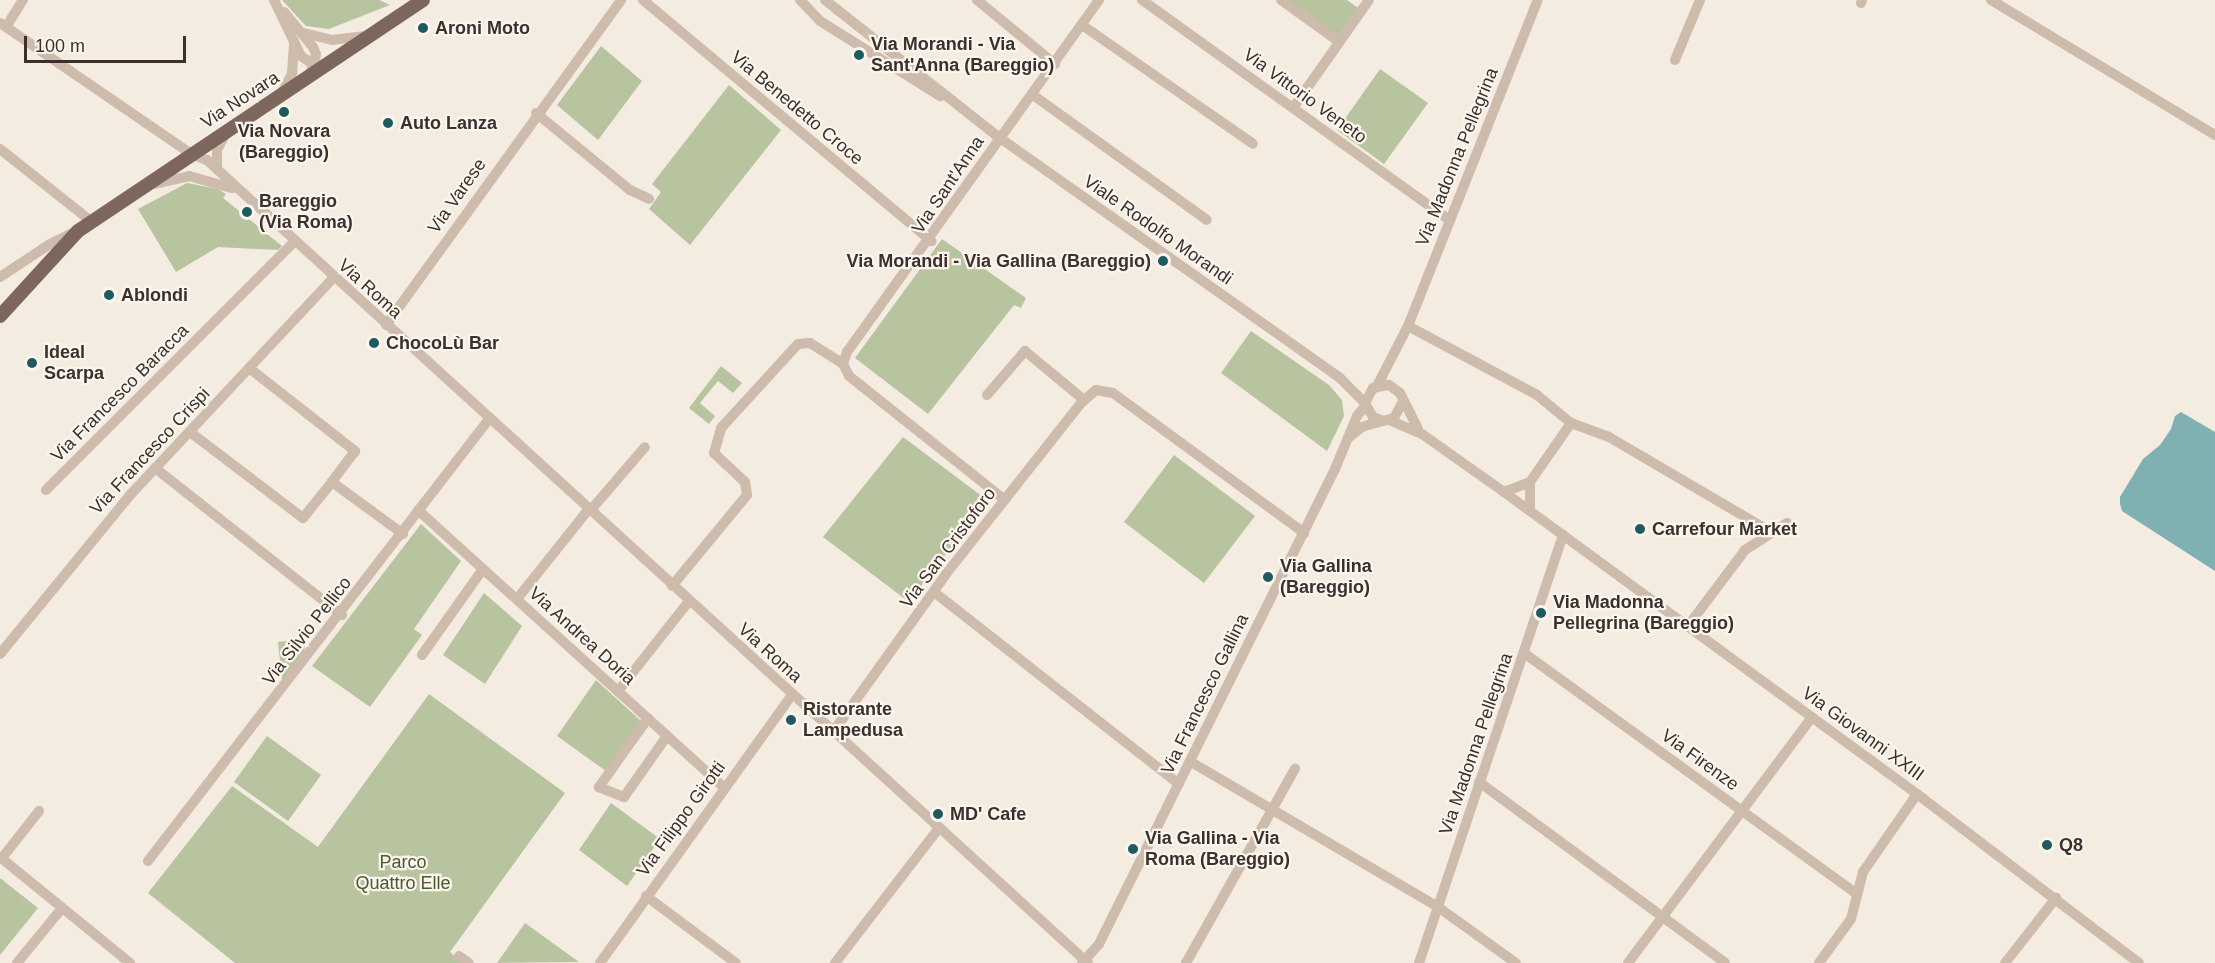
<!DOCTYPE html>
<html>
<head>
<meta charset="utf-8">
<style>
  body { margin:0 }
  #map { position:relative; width:2215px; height:963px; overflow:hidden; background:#f4ebe1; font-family:Arial,sans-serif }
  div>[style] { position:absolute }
  .green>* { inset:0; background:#b8c4a0 }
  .water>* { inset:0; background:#7fb0b2 }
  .minor>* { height:10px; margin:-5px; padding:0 5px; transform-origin:5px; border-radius:5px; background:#cdbbac }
  .major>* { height:14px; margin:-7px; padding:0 7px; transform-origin:7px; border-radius:7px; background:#7d675c }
  .dots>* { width:16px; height:16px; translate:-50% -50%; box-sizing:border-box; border:3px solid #fbf5ee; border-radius:50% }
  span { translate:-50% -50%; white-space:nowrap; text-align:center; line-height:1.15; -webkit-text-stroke:4.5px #fbf5ee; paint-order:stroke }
  .poi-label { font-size:18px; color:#3b302b; font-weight:700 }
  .left { translate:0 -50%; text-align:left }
  .right { translate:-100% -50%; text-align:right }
  .street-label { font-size:18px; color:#3b302b }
  .park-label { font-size:18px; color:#4a5a2e }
  .scale { position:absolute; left:24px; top:36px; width:162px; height:27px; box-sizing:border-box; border:3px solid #3b302b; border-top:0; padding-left:8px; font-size:18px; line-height:21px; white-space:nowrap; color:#3b302b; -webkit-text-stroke:4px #fbf5ee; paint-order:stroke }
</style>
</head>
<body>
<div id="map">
  <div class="green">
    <i style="clip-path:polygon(282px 0,379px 0,390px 5px,329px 29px,306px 26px)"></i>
    <i style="clip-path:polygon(1286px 0,1347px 0,1358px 8px,1337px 37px)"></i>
    <i style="clip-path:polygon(601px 46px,642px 81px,598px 140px,557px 105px)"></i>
    <i style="clip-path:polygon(1380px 69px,1428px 103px,1384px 164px,1337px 130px)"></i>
    <i style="clip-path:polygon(729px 85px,781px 130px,690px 245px,649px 209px,661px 192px,652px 184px)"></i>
    <i style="clip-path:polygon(187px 183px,218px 189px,226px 194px,223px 198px,282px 246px,278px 250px,218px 247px,176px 272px,138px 209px)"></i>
    <i style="clip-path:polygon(942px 239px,1026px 298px,1021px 308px,1014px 305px,928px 414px,855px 358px)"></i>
    <i style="clip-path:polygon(1251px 331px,1329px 385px,1342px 400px,1344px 416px,1327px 451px,1221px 373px)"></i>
    <i style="clip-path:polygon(721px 366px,742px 383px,733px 393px,718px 381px,700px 403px,715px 416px,709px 424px,689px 408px)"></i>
    <i style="clip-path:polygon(903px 437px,987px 500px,909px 602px,823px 537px)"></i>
    <i style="clip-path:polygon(1174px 455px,1255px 516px,1204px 583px,1124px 522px)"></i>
    <i style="clip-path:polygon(421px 524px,461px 561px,414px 629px,422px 635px,370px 707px,312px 666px)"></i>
    <i style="clip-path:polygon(484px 593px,522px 626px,485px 684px,443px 655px)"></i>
    <i style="clip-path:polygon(304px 639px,305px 652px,282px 680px,278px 642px)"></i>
    <i style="clip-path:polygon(596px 680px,641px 721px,606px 771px,557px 736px)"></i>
    <i style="clip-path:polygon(429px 694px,565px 793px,450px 952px,463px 963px,235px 963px,148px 893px,232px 786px,318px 847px)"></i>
    <i style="clip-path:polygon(267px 736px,321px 775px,288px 821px,234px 782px)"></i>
    <i style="clip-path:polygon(611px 803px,660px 839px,627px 886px,579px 850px)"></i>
    <i style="clip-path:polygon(0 878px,38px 908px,0 955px)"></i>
    <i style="clip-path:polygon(525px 923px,579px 962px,497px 963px)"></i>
  </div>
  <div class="water">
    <i style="clip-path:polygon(2181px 412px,2215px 432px,2215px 571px,2122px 511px,2120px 504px,2120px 497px,2143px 459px,2160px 445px,2171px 429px,2175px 416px)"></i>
  </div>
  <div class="minor">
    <i style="left:274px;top:0;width:62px;rotate:64.3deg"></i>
    <i style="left:301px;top:56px;width:16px;rotate:35deg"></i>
    <i style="left:314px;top:65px;width:13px;rotate:-4deg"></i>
    <i style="left:643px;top:0;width:376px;rotate:39.9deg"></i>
    <i style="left:800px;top:0;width:29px;rotate:46deg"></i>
    <i style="left:820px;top:21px;width:142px;rotate:32deg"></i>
    <i style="left:825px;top:0;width:223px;rotate:38.3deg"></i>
    <i style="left:1000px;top:138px;width:416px;rotate:35.2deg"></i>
    <i style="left:1340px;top:378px;width:35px;rotate:45deg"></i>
    <i style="left:977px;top:0;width:101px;rotate:39.4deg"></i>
    <i style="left:1142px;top:0;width:376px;rotate:35.6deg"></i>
    <i style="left:1281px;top:0;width:70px;rotate:35.7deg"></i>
    <i style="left:1991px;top:0;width:262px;rotate:31.1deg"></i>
    <i style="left:1861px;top:3px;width:3px;rotate:-72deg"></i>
    <i style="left:284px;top:12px;width:45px;rotate:50.4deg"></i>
    <i style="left:313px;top:47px;width:8px;rotate:67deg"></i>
    <i style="left:316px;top:54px;width:18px;rotate:106deg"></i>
    <i style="left:0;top:23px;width:232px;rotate:34.4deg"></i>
    <i style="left:1082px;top:25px;width:208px;rotate:34.8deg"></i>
    <i style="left:6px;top:27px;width:32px;rotate:-58deg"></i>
    <i style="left:304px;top:33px;width:29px;rotate:14deg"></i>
    <i style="left:332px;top:40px;width:34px;rotate:-7deg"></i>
    <i style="left:1675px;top:60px;width:65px;rotate:-67.4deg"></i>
    <i style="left:281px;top:95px;width:25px;rotate:-63deg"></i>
    <i style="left:292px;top:73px;width:29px;rotate:-86deg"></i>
    <i style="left:1033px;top:95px;width:214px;rotate:35.7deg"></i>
    <i style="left:1293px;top:108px;width:132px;rotate:-54.9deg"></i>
    <i style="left:536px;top:113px;width:122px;rotate:39.3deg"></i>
    <i style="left:630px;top:190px;width:21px;rotate:25deg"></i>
    <i style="left:0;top:149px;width:117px;rotate:38.4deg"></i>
    <i style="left:191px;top:154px;width:17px;rotate:21deg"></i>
    <i style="left:207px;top:160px;width:1192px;rotate:42.35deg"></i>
    <i style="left:217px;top:169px;width:19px;rotate:-90deg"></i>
    <i style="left:217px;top:150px;width:19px;rotate:-62deg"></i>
    <i style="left:155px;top:184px;width:35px;rotate:-13deg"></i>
    <i style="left:189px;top:176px;width:45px;rotate:15.6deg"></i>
    <i style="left:0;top:277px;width:60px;rotate:-33.4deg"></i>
    <i style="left:50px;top:244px;width:28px;rotate:-26deg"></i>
    <i style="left:386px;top:325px;width:401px;rotate:-54.1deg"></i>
    <i style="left:1408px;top:326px;width:146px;rotate:28.1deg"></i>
    <i style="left:1537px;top:395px;width:44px;rotate:39.5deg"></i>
    <i style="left:1571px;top:423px;width:40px;rotate:20.2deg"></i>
    <i style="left:1609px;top:437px;width:188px;rotate:30.4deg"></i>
    <i style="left:843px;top:364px;width:13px;rotate:-72deg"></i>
    <i style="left:847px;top:352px;width:433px;rotate:-54.4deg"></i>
    <i style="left:843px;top:364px;width:13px;rotate:63deg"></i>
    <i style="left:849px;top:376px;width:199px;rotate:38.5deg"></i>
    <i style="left:249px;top:368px;width:135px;rotate:38.1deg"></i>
    <i style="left:355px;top:451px;width:39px;rotate:127deg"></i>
    <i style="left:332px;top:482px;width:88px;rotate:36.2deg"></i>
    <i style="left:1377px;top:386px;width:68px;rotate:-62.7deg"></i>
    <i style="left:1408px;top:326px;width:351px;rotate:-68.3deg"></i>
    <i style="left:987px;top:395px;width:58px;rotate:-49.2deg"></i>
    <i style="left:1025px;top:351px;width:77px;rotate:39.7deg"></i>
    <i style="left:1402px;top:403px;width:17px;rotate:118deg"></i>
    <i style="left:1394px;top:418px;width:11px;rotate:165deg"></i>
    <i style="left:1383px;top:421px;width:11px;rotate:-158deg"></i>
    <i style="left:1373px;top:417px;width:16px;rotate:-120deg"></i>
    <i style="left:1365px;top:403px;width:17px;rotate:-62deg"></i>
    <i style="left:1373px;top:388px;width:16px;rotate:-11deg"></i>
    <i style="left:1389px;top:385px;width:14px;rotate:36deg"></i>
    <i style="left:1400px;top:393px;width:40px;rotate:63.4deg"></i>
    <i style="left:1389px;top:420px;width:36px;rotate:23deg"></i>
    <i style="left:1422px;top:434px;width:100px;rotate:35.3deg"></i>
    <i style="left:1504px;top:492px;width:512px;rotate:36.18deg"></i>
    <i style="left:1917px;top:794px;width:279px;rotate:37.3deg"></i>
    <i style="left:190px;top:432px;width:142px;rotate:37.3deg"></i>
    <i style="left:303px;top:518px;width:46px;rotate:-51.1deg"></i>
    <i style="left:1348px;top:438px;width:18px;rotate:-38deg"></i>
    <i style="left:1362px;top:427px;width:21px;rotate:-17deg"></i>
    <i style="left:155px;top:468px;width:238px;rotate:38.2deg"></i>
    <i style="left:1530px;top:482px;width:72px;rotate:-55.2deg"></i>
    <i style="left:46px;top:490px;width:351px;rotate:-45deg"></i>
    <i style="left:1504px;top:492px;width:28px;rotate:-21deg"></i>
    <i style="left:1530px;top:482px;width:29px;rotate:90deg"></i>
    <i style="left:418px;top:510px;width:413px;rotate:42.2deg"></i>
    <i style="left:590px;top:511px;width:84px;rotate:-49.3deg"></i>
    <i style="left:672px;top:586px;width:118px;rotate:-50.5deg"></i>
    <i style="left:747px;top:495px;width:13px;rotate:-99deg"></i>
    <i style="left:745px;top:482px;width:42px;rotate:-136.9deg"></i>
    <i style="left:714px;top:453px;width:26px;rotate:-74deg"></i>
    <i style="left:721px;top:428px;width:114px;rotate:-47.5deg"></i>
    <i style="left:798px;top:344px;width:12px;rotate:-5deg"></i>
    <i style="left:810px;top:343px;width:39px;rotate:32deg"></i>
    <i style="left:934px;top:592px;width:311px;rotate:38.1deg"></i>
    <i style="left:517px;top:599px;width:114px;rotate:-51.4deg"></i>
    <i style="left:1688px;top:626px;width:95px;rotate:-53.1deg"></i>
    <i style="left:1745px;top:550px;width:50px;rotate:-32.7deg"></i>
    <i style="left:1524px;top:653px;width:411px;rotate:35.9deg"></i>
    <i style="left:0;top:654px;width:208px;rotate:-50.7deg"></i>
    <i style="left:132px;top:493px;width:294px;rotate:-46.9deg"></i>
    <i style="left:422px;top:655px;width:105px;rotate:-54.7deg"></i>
    <i style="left:618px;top:691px;width:115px;rotate:-51.7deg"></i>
    <i style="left:648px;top:718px;width:85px;rotate:125.4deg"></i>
    <i style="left:599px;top:787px;width:27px;rotate:22deg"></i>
    <i style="left:624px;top:797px;width:75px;rotate:-54.8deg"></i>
    <i style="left:833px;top:732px;width:194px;rotate:-54.4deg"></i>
    <i style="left:946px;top:574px;width:218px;rotate:-51.7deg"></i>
    <i style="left:1081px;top:403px;width:20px;rotate:-41deg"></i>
    <i style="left:1096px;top:390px;width:17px;rotate:10deg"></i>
    <i style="left:1113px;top:393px;width:237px;rotate:36.2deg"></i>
    <i style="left:1191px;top:762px;width:286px;rotate:30.4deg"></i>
    <i style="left:1438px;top:907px;width:96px;rotate:35.7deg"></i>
    <i style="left:1479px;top:782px;width:305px;rotate:36.3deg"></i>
    <i style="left:0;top:857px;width:168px;rotate:39.2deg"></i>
    <i style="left:2px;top:858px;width:60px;rotate:-51.8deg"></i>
    <i style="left:148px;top:861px;width:558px;rotate:-52.35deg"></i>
    <i style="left:646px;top:896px;width:112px;rotate:36.7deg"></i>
    <i style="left:459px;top:956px;width:12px;rotate:35deg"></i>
    <i style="left:17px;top:963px;width:71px;rotate:-50.7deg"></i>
    <i style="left:600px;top:963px;width:330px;rotate:-54.4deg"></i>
    <i style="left:835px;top:963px;width:170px;rotate:-52.4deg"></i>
    <i style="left:1082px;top:963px;width:25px;rotate:-48deg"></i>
    <i style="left:1099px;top:944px;width:530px;rotate:-63.58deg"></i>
    <i style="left:1335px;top:469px;width:57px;rotate:-67.5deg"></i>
    <i style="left:1357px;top:416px;width:14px;rotate:-51deg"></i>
    <i style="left:1186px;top:963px;width:223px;rotate:-60.7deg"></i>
    <i style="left:1419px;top:963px;width:452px;rotate:-71.4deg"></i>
    <i style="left:1628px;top:963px;width:307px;rotate:-53.2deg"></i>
    <i style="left:1819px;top:963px;width:54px;rotate:-54deg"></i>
    <i style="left:1851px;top:919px;width:49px;rotate:-75.7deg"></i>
    <i style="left:1863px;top:872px;width:95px;rotate:-55.3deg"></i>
    <i style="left:2005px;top:963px;width:83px;rotate:-51.9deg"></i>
  </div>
  <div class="major">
    <i style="left:0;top:316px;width:115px;rotate:-47.5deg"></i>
    <i style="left:78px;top:231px;width:415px;rotate:-33.8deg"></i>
  </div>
  <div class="dots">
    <i style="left:423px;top:28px;background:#1f5a5e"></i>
    <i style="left:859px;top:55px;background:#1f5a5e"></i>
    <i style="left:284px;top:112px;background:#1f5a5e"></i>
    <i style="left:388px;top:123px;background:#1f5a5e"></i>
    <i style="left:247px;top:212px;background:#1f5a5e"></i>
    <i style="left:1163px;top:261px;background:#1f5a5e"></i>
    <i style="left:109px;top:295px;background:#1f5a5e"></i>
    <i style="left:374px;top:343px;background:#1f5a5e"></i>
    <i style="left:32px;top:363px;background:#1f5a5e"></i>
    <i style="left:1640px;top:529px;background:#1f5a5e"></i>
    <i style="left:1268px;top:577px;background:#1f5a5e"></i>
    <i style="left:1541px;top:613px;background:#1f5a5e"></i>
    <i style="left:791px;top:720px;background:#1f5a5e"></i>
    <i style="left:938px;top:814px;background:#1f5a5e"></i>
    <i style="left:2047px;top:845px;background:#1f5a5e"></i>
    <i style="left:1133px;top:849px;background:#1f5a5e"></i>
  </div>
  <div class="poi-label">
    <span class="left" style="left:435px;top:28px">Aroni Moto</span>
    <span class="left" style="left:871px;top:55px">Via Morandi - Via<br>Sant'Anna (Bareggio)</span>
    <span class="left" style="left:400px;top:123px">Auto Lanza</span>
    <span style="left:284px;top:142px">Via Novara<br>(Bareggio)</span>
    <span class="left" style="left:259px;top:212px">Bareggio<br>(Via Roma)</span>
    <span class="right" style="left:1151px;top:261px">Via Morandi - Via Gallina (Bareggio)</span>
    <span class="left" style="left:121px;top:295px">Ablondi</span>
    <span class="left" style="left:386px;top:343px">ChocoLù Bar</span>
    <span class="left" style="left:44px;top:363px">Ideal<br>Scarpa</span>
    <span class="left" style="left:1652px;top:529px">Carrefour Market</span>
    <span class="left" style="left:1280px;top:577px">Via Gallina<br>(Bareggio)</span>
    <span class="left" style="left:1553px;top:613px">Via Madonna<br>Pellegrina (Bareggio)</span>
    <span class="left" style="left:803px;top:720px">Ristorante<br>Lampedusa</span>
    <span class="left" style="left:950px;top:814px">MD' Cafe</span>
    <span class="left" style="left:1145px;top:849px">Via Gallina - Via<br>Roma (Bareggio)</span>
    <span class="left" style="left:2059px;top:845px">Q8</span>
  </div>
  <div class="street-label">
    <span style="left:1305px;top:96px;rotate:36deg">Via Vittorio Veneto</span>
    <span style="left:240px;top:100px;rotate:-33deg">Via Novara</span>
    <span style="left:797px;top:108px;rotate:40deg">Via Benedetto Croce</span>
    <span style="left:1457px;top:157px;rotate:-68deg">Via Madonna Pellegrina</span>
    <span style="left:948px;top:185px;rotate:-56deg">Via Sant'Anna</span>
    <span style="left:457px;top:196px;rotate:-55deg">Via Varese</span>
    <span style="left:1158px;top:230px;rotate:35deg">Viale Rodolfo Morandi</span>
    <span style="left:370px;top:289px;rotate:42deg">Via Roma</span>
    <span style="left:120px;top:393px;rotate:-45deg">Via Francesco Baracca</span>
    <span style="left:150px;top:451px;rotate:-47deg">Via Francesco Crispi</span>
    <span style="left:948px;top:548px;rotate:-53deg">Via San Cristoforo</span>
    <span style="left:307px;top:631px;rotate:-52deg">Via Silvio Pellico</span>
    <span style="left:582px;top:636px;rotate:42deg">Via Andrea Doria</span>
    <span style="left:770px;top:653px;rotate:42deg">Via Roma</span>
    <span style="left:1205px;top:694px;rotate:-64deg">Via Francesco Gallina</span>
    <span style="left:1863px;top:734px;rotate:36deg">Via Giovanni XXIII</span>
    <span style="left:1476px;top:744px;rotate:-71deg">Via Madonna Pellegrina</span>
    <span style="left:1700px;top:760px;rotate:36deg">Via Firenze</span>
    <span style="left:681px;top:819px;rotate:-54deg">Via Filippo Girotti</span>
  </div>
  <div class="park-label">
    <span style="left:403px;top:873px">Parco<br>Quattro Elle</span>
  </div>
  <div class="scale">100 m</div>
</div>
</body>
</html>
